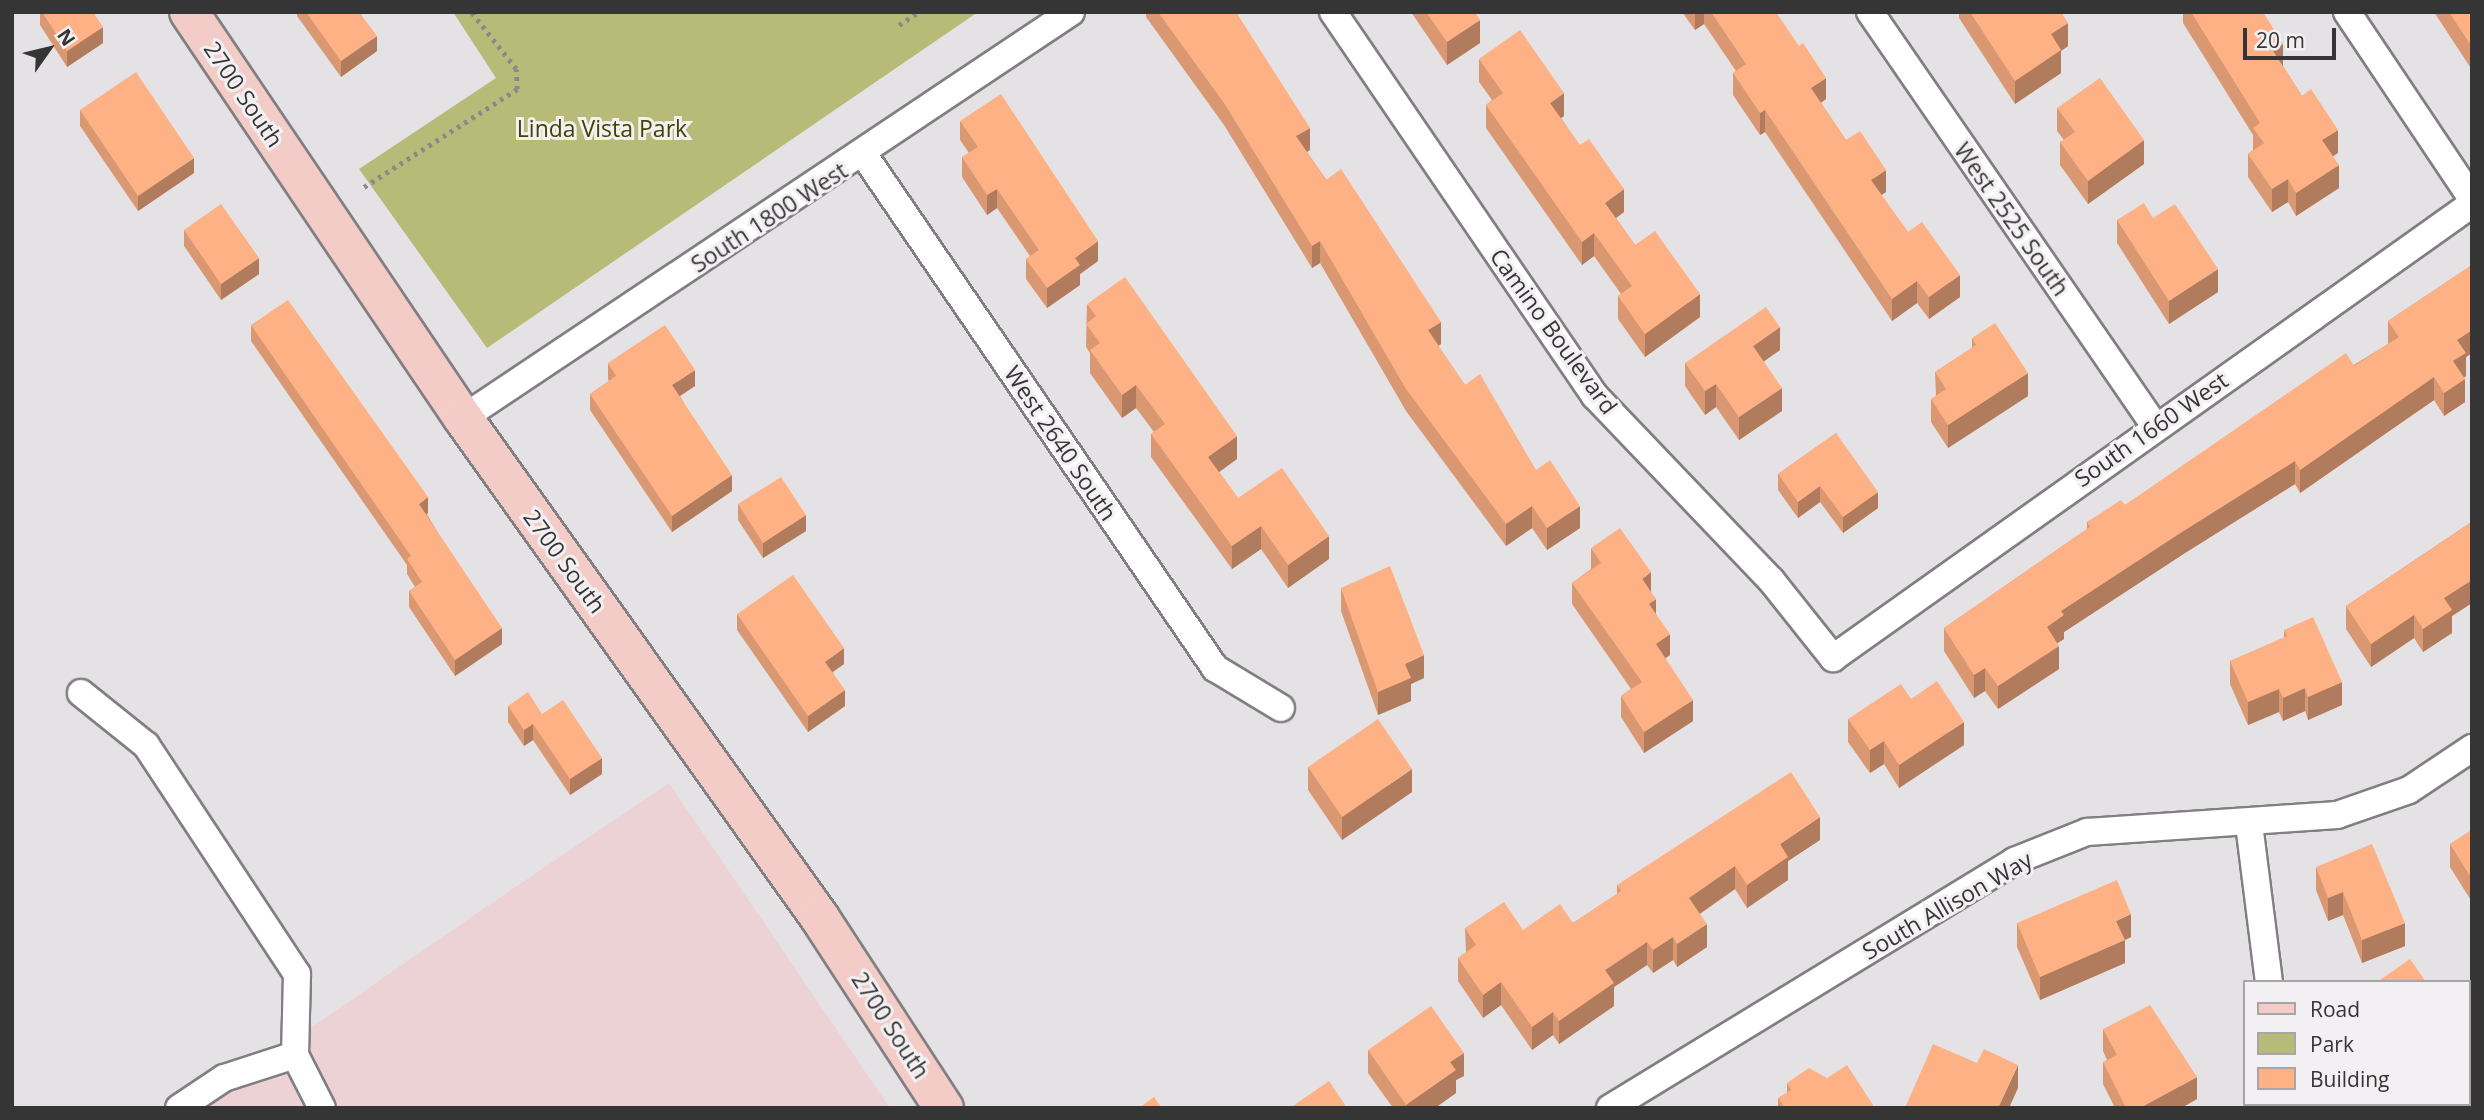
<!DOCTYPE html>
<html>
<head>
<meta charset="utf-8">
<style>
  body { margin:0 }
  #map { position:relative; width:2484px; height:1120px; overflow:hidden; background:#e5e2e5; font-family:"Open Sans",sans-serif }
  div>[style] { position:absolute }
  .commercial>* { inset:0; background:#edd2d5 }
  .green>* { inset:0; background:#b8bb78 }
  .path>* { height:4.5px; margin-top:-2.25px; transform-origin:0; background:repeating-linear-gradient(90deg,#8b898a 0 3.5px,transparent 0 8.5px) }
  .roads { filter:drop-shadow(2px 0 #817f81) drop-shadow(-2px 0 #817f81) drop-shadow(0 2px #817f81) drop-shadow(0 -2px #817f81) }
  .street>* { height:26px; margin:-13px; padding:0 13px; transform-origin:13px; border-radius:13px; background:#fff }
  .secondary>* { height:38px; margin:-19px; padding:0 19px; transform-origin:19px; border-radius:19px; background:#f4ccc7 }
  .wall>* { inset:0; background:#da9872 }
  .shaded-wall>* { inset:0; background:#b17c5d }
  .building>* { inset:0; background:#fdb185 }
  span { translate:-50% -50%; white-space:nowrap; text-align:center; line-height:1.15; -webkit-text-stroke:6px #f2f0f2; paint-order:stroke }
  .street-label { font-size:23px; color:#363535 }
  .park-label { font-size:23px; color:#434400 }
  .frame { position:absolute; inset:0; border:14px solid #363535; pointer-events:none }
  .legend { position:absolute; left:2243px; top:980px; width:228px; height:126px; box-sizing:border-box; background:#f2f0f2; border:2px solid #a7a5a6; margin:0; padding:9px 12px; list-style:none; font-size:21px; color:#363535 }
  .legend li { display:flex; align-items:center; gap:14px; height:35px }
  .legend b { width:35px; border:2px solid #a7a5a6 }
  .north { position:absolute; left:14px; top:14px; width:70px; height:70px; -webkit-text-stroke:5px #f2f0f2; paint-order:stroke; rotate:56deg; font-size:19px; font-weight:700; line-height:28px; text-align:center; color:#363535 }
  .north::after { content:''; display:block; margin:auto; width:24px; height:32px; background:#363535; clip-path:polygon(50% 0,100% 100%,50% 72%,0 100%) }
  .scale { position:absolute; left:2243px; top:28px; width:93px; height:32px; box-sizing:border-box; border:4px solid #363535; border-top:0; padding-left:9px; font-size:21px; line-height:24px; white-space:nowrap; color:#363535; -webkit-text-stroke:5px #f2f0f2; paint-order:stroke }
</style>
</head>
<body>
<div id="map">
  <div class="commercial">
    <i style="clip-path:polygon(669px 783px,890px 1108px,195px 1108px,477px 913px)"></i>
  </div>
  <div class="green">
    <i style="clip-path:polygon(453px 12px,978px 12px,487px 348px,359px 169px,496px 78px)"></i>
  </div>
  <div class="path">
    <i style="left:899px;top:25px;width:23px;rotate:-34deg"></i>
    <i style="left:364px;top:187px;width:182px;rotate:-32.6deg"></i>
    <i style="left:517px;top:89px;width:20px;rotate:-93deg"></i>
    <i style="left:516px;top:69px;width:73px;rotate:-128.3deg"></i>
  </div>
  <div class="roads">
    <div class="street">
      <i style="left:1333px;top:12px;width:465px;rotate:55.7deg"></i>
      <i style="left:1595px;top:396px;width:255px;rotate:46.3deg"></i>
      <i style="left:1771px;top:580px;width:100px;rotate:51.5deg"></i>
      <i style="left:1833px;top:658px;width:784px;rotate:-35.39deg"></i>
      <i style="left:1870px;top:12px;width:503px;rotate:55.46deg"></i>
      <i style="left:2347px;top:12px;width:225px;rotate:56.2deg"></i>
      <i style="left:864px;top:155px;width:622px;rotate:55.62deg"></i>
      <i style="left:1215px;top:668px;width:77px;rotate:31.2deg"></i>
      <i style="left:463px;top:418px;width:731px;rotate:-33.73deg"></i>
      <i style="left:81px;top:693px;width:83px;rotate:38.7deg"></i>
      <i style="left:146px;top:745px;width:274px;rotate:56.6deg"></i>
      <i style="left:297px;top:974px;width:81px;rotate:91.4deg"></i>
      <i style="left:295px;top:1055px;width:59px;rotate:63deg"></i>
      <i style="left:2249px;top:824px;width:159px;rotate:82.8deg"></i>
      <i style="left:2312px;top:1104px;width:4px;rotate:76deg"></i>
      <i style="left:179px;top:1108px;width:54px;rotate:-33.7deg"></i>
      <i style="left:224px;top:1078px;width:75px;rotate:-17.9deg"></i>
      <i style="left:1610px;top:1108px;width:474px;rotate:-31.4deg"></i>
      <i style="left:2014px;top:861px;width:79px;rotate:-21.7deg"></i>
      <i style="left:2087px;top:832px;width:251px;rotate:-3.9deg"></i>
      <i style="left:2337px;top:815px;width:76px;rotate:-19.1deg"></i>
      <i style="left:2409px;top:790px;width:76px;rotate:-33.7deg"></i>
    </div>
    <div class="secondary">
      <i style="left:189px;top:12px;width:490px;rotate:56deg"></i>
      <i style="left:463px;top:418px;width:614px;rotate:54.47deg"></i>
      <i style="left:820px;top:918px;width:227px;rotate:56.9deg"></i>
    </div>
  </div>
  <div class="wall">
    <i style="clip-path:polygon(40px 12px,93px 12px,103px 43px,67px 67px,40px 25px)"></i>
    <i style="clip-path:polygon(297px 12px,360px 12px,377px 51px,341px 77px,297px 16px)"></i>
    <i style="clip-path:polygon(1146px 12px,1236px 12px,1310px 150px,1307px 152px,1441px 344px,1438px 346px,1465px 385px,1536px 470px,1580px 528px,1547px 550px,1532px 528px,1506px 546px,1406px 411px,1320px 263px,1312px 268px,1224px 125px,1146px 17px)"></i>
    <i style="clip-path:polygon(1411px 12px,1475px 12px,1480px 43px,1447px 65px)"></i>
    <i style="clip-path:polygon(1682px 12px,1776px 12px,1826px 99px,1821px 103px,1846px 140px,1886px 192px,1881px 195px,1908px 232px,1960px 297px,1929px 319px,1917px 303px,1892px 321px,1765px 132px,1760px 135px,1733px 95px,1733px 73px,1736px 71px,1704px 24px,1695px 30px)"></i>
    <i style="clip-path:polygon(1959px 12px,2061px 12px,2068px 46px,2061px 51px,2061px 73px,2015px 104px,1959px 18px)"></i>
    <i style="clip-path:polygon(2183px 12px,2256px 12px,2283px 66px,2338px 153px,2333px 156px,2339px 188px,2296px 216px,2288px 202px,2272px 212px,2248px 177px,2248px 154px,2253px 150px,2253px 135px,2183px 23px)"></i>
    <i style="clip-path:polygon(2434px 12px,2472px 12px,2472px 70px)"></i>
    <i style="clip-path:polygon(1479px 59px,1564px 116px,1561px 118px,1624px 212px,1616px 218px,1635px 245px,1700px 317px,1645px 357px,1618px 319px,1618px 296px,1621px 294px,1594px 256px,1582px 265px,1486px 128px,1486px 105px,1492px 100px,1479px 82px)"></i>
    <i style="clip-path:polygon(2057px 108px,2144px 164px,2088px 204px,2060px 165px,2060px 142px,2064px 140px,2057px 131px)"></i>
    <i style="clip-path:polygon(80px 110px,194px 173px,138px 211px,80px 126px)"></i>
    <i style="clip-path:polygon(960px 121px,1098px 261px,1080px 274px,1080px 285px,1047px 308px,1026px 279px,1026px 259px,1030px 256px,997px 208px,987px 215px,962px 177px,962px 157px,969px 153px,960px 140px)"></i>
    <i style="clip-path:polygon(2153px 218px,2218px 292px,2169px 324px,2117px 243px,2117px 220px)"></i>
    <i style="clip-path:polygon(184px 230px,259px 274px,221px 300px,184px 246px)"></i>
    <i style="clip-path:polygon(2472px 265px,2472px 353px,2466px 357px,2466px 376px,2464px 378px,2465px 402px,2444px 416px,2434px 400px,2300px 493px,2295px 484px,2185px 553px,2064px 632px,2064px 639px,2057px 643px,2059px 669px,1998px 709px,1985px 691px,1974px 698px,1944px 651px,1944px 628px,2087px 529px,2087px 522px,2125px 505px,2388px 344px,2388px 321px)"></i>
    <i style="clip-path:polygon(1087px 304px,1237px 459px,1219px 472px,1238px 498px,1329px 559px,1288px 588px,1261px 549px,1232px 569px,1151px 457px,1151px 434px,1154px 432px,1136px 408px,1122px 418px,1090px 373px,1090px 353px,1086px 347px)"></i>
    <i style="clip-path:polygon(251px 325px,428px 513px,427px 514px,502px 644px,455px 676px,409px 607px,409px 591px,415px 587px,407px 574px,407px 565px,251px 341px)"></i>
    <i style="clip-path:polygon(1972px 338px,2028px 396px,1948px 448px,1931px 422px,1931px 399px,1936px 396px,1935px 372px,1972px 348px)"></i>
    <i style="clip-path:polygon(1780px 350px,1764px 361px,1782px 411px,1739px 440px,1716px 407px,1705px 415px,1685px 386px,1685px 363px)"></i>
    <i style="clip-path:polygon(608px 363px,695px 386px,680px 396px,732px 491px,672px 532px,590px 410px,590px 394px,609px 381px,608px 379px)"></i>
    <i style="clip-path:polygon(1836px 433px,1878px 508px,1843px 533px,1820px 502px,1798px 518px,1778px 490px,1778px 474px)"></i>
    <i style="clip-path:polygon(738px 504px,806px 531px,763px 558px,738px 520px)"></i>
    <i style="clip-path:polygon(2472px 506px,2472px 603px,2452px 616px,2452px 633px,2423px 652px,2414px 638px,2371px 667px,2346px 629px,2346px 606px,2470px 523px,2470px 507px)"></i>
    <i style="clip-path:polygon(1591px 548px,1651px 592px,1656px 614px,1670px 655px,1665px 658px,1693px 721px,1644px 753px,1621px 717px,1621px 696px,1631px 689px,1572px 604px,1572px 583px,1591px 569px)"></i>
    <i style="clip-path:polygon(1341px 588px,1424px 678px,1411px 684px,1411px 701px,1378px 715px,1341px 611px)"></i>
    <i style="clip-path:polygon(737px 614px,844px 664px,833px 672px,845px 706px,808px 732px,737px 630px)"></i>
    <i style="clip-path:polygon(2284px 630px,2342px 705px,2308px 720px,2305px 711px,2283px 721px,2279px 712px,2248px 725px,2230px 684px,2230px 661px,2284px 638px)"></i>
    <i style="clip-path:polygon(1911px 699px,1964px 745px,1899px 788px,1884px 764px,1870px 773px,1848px 742px,1848px 719px)"></i>
    <i style="clip-path:polygon(508px 706px,542px 714px,602px 774px,570px 795px,533px 740px,524px 746px,508px 722px)"></i>
    <i style="clip-path:polygon(1308px 767px,1412px 792px,1342px 840px,1308px 790px)"></i>
    <i style="clip-path:polygon(2472px 830px,2472px 902px,2450px 867px,2450px 844px)"></i>
    <i style="clip-path:polygon(1820px 840px,1788px 861px,1788px 880px,1747px 908px,1735px 889px,1700px 914px,1707px 947px,1677px 967px,1673px 960px,1653px 973px,1647px 965px,1614px 987px,1614px 1006px,1559px 1044px,1553px 1035px,1532px 1050px,1501px 1005px,1483px 1018px,1458px 981px,1458px 958px,1466px 952px,1465px 928px,1523px 930px,1573px 923px,1617px 894px,1617px 885px)"></i>
    <i style="clip-path:polygon(2316px 867px,2405px 946px,2362px 963px,2343px 915px,2328px 921px,2316px 890px)"></i>
    <i style="clip-path:polygon(2017px 923px,2131px 937px,2125px 940px,2125px 963px,2040px 1000px,2017px 947px)"></i>
    <i style="clip-path:polygon(2103px 1029px,2197px 1099px,2181px 1108px,2115px 1108px,2103px 1084px,2103px 1062px,2107px 1060px,2103px 1051px)"></i>
    <i style="clip-path:polygon(1368px 1050px,1464px 1076px,1456px 1080px,1456px 1093px,1435px 1108px,1393px 1108px,1368px 1073px)"></i>
    <i style="clip-path:polygon(1787px 1083px,1875px 1108px,1778px 1108px,1778px 1098px,1787px 1093px)"></i>
  </div>
  <div class="shaded-wall">
    <i style="clip-path:polygon(1695px 12px,1704px 12px,1704px 24px,1695px 30px)"></i>
    <i style="clip-path:polygon(1480px 20px,1480px 43px,1447px 65px,1447px 42px)"></i>
    <i style="clip-path:polygon(2068px 23px,2068px 46px,2061px 51px,2061px 73px,2015px 104px,2015px 81px,2051px 34px)"></i>
    <i style="clip-path:polygon(103px 27px,103px 43px,67px 67px,67px 51px)"></i>
    <i style="clip-path:polygon(377px 36px,377px 51px,341px 77px,341px 61px)"></i>
    <i style="clip-path:polygon(2283px 44px,2283px 67px,2273px 51px)"></i>
    <i style="clip-path:polygon(1826px 78px,1826px 99px,1811px 109px,1811px 88px)"></i>
    <i style="clip-path:polygon(1564px 93px,1564px 116px,1550px 126px,1550px 103px)"></i>
    <i style="clip-path:polygon(1765px 110px,1765px 132px,1760px 135px,1760px 113px)"></i>
    <i style="clip-path:polygon(1310px 128px,1310px 150px,1296px 158px,1296px 136px)"></i>
    <i style="clip-path:polygon(2338px 130px,2338px 153px,2322px 163px,2322px 140px)"></i>
    <i style="clip-path:polygon(2144px 140px,2144px 164px,2088px 204px,2088px 181px)"></i>
    <i style="clip-path:polygon(194px 158px,194px 173px,138px 211px,138px 196px)"></i>
    <i style="clip-path:polygon(2339px 165px,2339px 188px,2296px 216px,2296px 193px)"></i>
    <i style="clip-path:polygon(1886px 170px,1886px 192px,1871px 202px,1871px 180px)"></i>
    <i style="clip-path:polygon(2288px 179px,2288px 202px,2272px 212px,2272px 189px)"></i>
    <i style="clip-path:polygon(997px 189px,997px 208px,987px 215px,987px 195px)"></i>
    <i style="clip-path:polygon(1624px 189px,1624px 212px,1605px 226px,1605px 203px)"></i>
    <i style="clip-path:polygon(1594px 233px,1594px 256px,1582px 265px,1582px 242px)"></i>
    <i style="clip-path:polygon(1098px 241px,1098px 261px,1080px 274px,1080px 285px,1047px 308px,1047px 288px,1075px 258px)"></i>
    <i style="clip-path:polygon(1320px 241px,1320px 263px,1312px 268px,1312px 246px)"></i>
    <i style="clip-path:polygon(259px 258px,259px 274px,221px 300px,221px 284px)"></i>
    <i style="clip-path:polygon(2218px 269px,2218px 292px,2169px 324px,2169px 301px)"></i>
    <i style="clip-path:polygon(1960px 275px,1960px 297px,1929px 319px,1929px 297px)"></i>
    <i style="clip-path:polygon(1917px 281px,1917px 303px,1892px 321px,1892px 299px)"></i>
    <i style="clip-path:polygon(1700px 294px,1700px 317px,1645px 357px,1645px 334px)"></i>
    <i style="clip-path:polygon(1441px 322px,1441px 344px,1428px 352px,1428px 330px)"></i>
    <i style="clip-path:polygon(1780px 327px,1780px 350px,1753px 369px,1753px 346px)"></i>
    <i style="clip-path:polygon(2472px 330px,2472px 353px,2466px 357px,2466px 376px,2453px 384px,2453px 361px,2457px 340px)"></i>
    <i style="clip-path:polygon(695px 370px,695px 386px,672px 401px,672px 385px)"></i>
    <i style="clip-path:polygon(2028px 373px,2028px 396px,1948px 448px,1948px 425px)"></i>
    <i style="clip-path:polygon(2434px 377px,2434px 400px,2300px 493px,2300px 470px)"></i>
    <i style="clip-path:polygon(2465px 379px,2465px 402px,2444px 416px,2444px 393px)"></i>
    <i style="clip-path:polygon(1716px 384px,1716px 407px,1705px 415px,1705px 391px)"></i>
    <i style="clip-path:polygon(1136px 385px,1136px 408px,1122px 418px,1122px 395px)"></i>
    <i style="clip-path:polygon(1782px 388px,1782px 411px,1739px 440px,1739px 417px)"></i>
    <i style="clip-path:polygon(1237px 436px,1237px 459px,1208px 480px,1208px 457px)"></i>
    <i style="clip-path:polygon(2295px 461px,2295px 484px,2185px 553px,2064px 632px,2064px 639px,2047px 650px,2047px 627px,2061px 611px,2185px 530px)"></i>
    <i style="clip-path:polygon(732px 475px,732px 491px,672px 532px,672px 516px)"></i>
    <i style="clip-path:polygon(1820px 486px,1820px 502px,1798px 518px,1798px 502px)"></i>
    <i style="clip-path:polygon(1878px 492px,1878px 508px,1843px 533px,1843px 517px)"></i>
    <i style="clip-path:polygon(428px 497px,428px 513px,419px 519px,419px 504px)"></i>
    <i style="clip-path:polygon(1532px 506px,1532px 528px,1506px 546px,1506px 524px)"></i>
    <i style="clip-path:polygon(1580px 506px,1580px 528px,1547px 550px,1547px 528px)"></i>
    <i style="clip-path:polygon(806px 515px,806px 531px,763px 558px,763px 543px)"></i>
    <i style="clip-path:polygon(1261px 526px,1261px 549px,1232px 569px,1232px 546px)"></i>
    <i style="clip-path:polygon(1329px 536px,1329px 559px,1288px 588px,1288px 565px)"></i>
    <i style="clip-path:polygon(1651px 572px,1651px 593px,1642px 579px)"></i>
    <i style="clip-path:polygon(2472px 580px,2472px 603px,2452px 616px,2452px 633px,2423px 652px,2423px 629px,2444px 598px)"></i>
    <i style="clip-path:polygon(1656px 599px,1656px 620px,1649px 604px)"></i>
    <i style="clip-path:polygon(2414px 615px,2414px 638px,2371px 667px,2371px 644px)"></i>
    <i style="clip-path:polygon(502px 628px,502px 644px,455px 676px,455px 660px)"></i>
    <i style="clip-path:polygon(1670px 634px,1670px 655px,1656px 665px,1656px 644px)"></i>
    <i style="clip-path:polygon(2059px 646px,2059px 669px,1998px 709px,1998px 686px)"></i>
    <i style="clip-path:polygon(844px 648px,844px 664px,825px 677px,825px 662px)"></i>
    <i style="clip-path:polygon(1424px 655px,1424px 678px,1411px 684px,1411px 701px,1378px 715px,1378px 692px,1405px 664px)"></i>
    <i style="clip-path:polygon(1985px 668px,1985px 691px,1974px 698px,1974px 675px)"></i>
    <i style="clip-path:polygon(2342px 682px,2342px 705px,2308px 720px,2308px 697px)"></i>
    <i style="clip-path:polygon(2305px 688px,2305px 711px,2283px 721px,2283px 698px)"></i>
    <i style="clip-path:polygon(2279px 689px,2279px 712px,2248px 725px,2248px 702px)"></i>
    <i style="clip-path:polygon(845px 690px,845px 706px,808px 732px,808px 716px)"></i>
    <i style="clip-path:polygon(1693px 700px,1693px 721px,1644px 753px,1644px 732px)"></i>
    <i style="clip-path:polygon(1964px 722px,1964px 745px,1899px 788px,1899px 765px)"></i>
    <i style="clip-path:polygon(533px 724px,533px 740px,524px 746px,524px 730px)"></i>
    <i style="clip-path:polygon(1884px 741px,1884px 764px,1870px 773px,1870px 750px)"></i>
    <i style="clip-path:polygon(602px 758px,602px 774px,570px 795px,570px 779px)"></i>
    <i style="clip-path:polygon(1412px 769px,1412px 792px,1342px 840px,1342px 817px)"></i>
    <i style="clip-path:polygon(1820px 817px,1820px 840px,1788px 861px,1788px 880px,1747px 908px,1747px 885px,1780px 844px)"></i>
    <i style="clip-path:polygon(1735px 866px,1735px 889px,1689px 921px,1689px 898px)"></i>
    <i style="clip-path:polygon(2343px 892px,2343px 915px,2328px 921px,2328px 898px)"></i>
    <i style="clip-path:polygon(2131px 914px,2131px 937px,2116px 944px,2116px 921px)"></i>
    <i style="clip-path:polygon(2405px 923px,2405px 946px,2362px 963px,2362px 940px)"></i>
    <i style="clip-path:polygon(1707px 924px,1707px 947px,1677px 967px,1677px 944px)"></i>
    <i style="clip-path:polygon(1673px 937px,1673px 960px,1653px 973px,1653px 950px)"></i>
    <i style="clip-path:polygon(2125px 940px,2125px 963px,2040px 1000px,2040px 977px)"></i>
    <i style="clip-path:polygon(1647px 942px,1647px 965px,1614px 987px,1614px 1006px,1559px 1044px,1559px 1021px,1605px 970px)"></i>
    <i style="clip-path:polygon(1501px 982px,1501px 1005px,1483px 1018px,1483px 995px)"></i>
    <i style="clip-path:polygon(1553px 1012px,1553px 1035px,1532px 1050px,1532px 1027px)"></i>
    <i style="clip-path:polygon(1464px 1053px,1464px 1076px,1456px 1080px,1456px 1093px,1435px 1108px,1406px 1108px,1406px 1105px,1450px 1062px)"></i>
    <i style="clip-path:polygon(2018px 1065px,2018px 1088px,2009px 1108px,1998px 1108px)"></i>
    <i style="clip-path:polygon(2197px 1077px,2197px 1099px,2181px 1108px,2140px 1108px)"></i>
  </div>
  <div class="building">
    <i style="clip-path:polygon(42px 12px,93px 12px,103px 27px,67px 51px)"></i>
    <i style="clip-path:polygon(306px 12px,359px 12px,377px 36px,341px 61px)"></i>
    <i style="clip-path:polygon(1158px 12px,1236px 12px,1310px 128px,1296px 136px,1326px 180px,1341px 169px,1441px 322px,1428px 330px,1465px 385px,1480px 374px,1536px 470px,1550px 460px,1580px 506px,1547px 528px,1532px 506px,1506px 524px,1406px 389px,1320px 241px,1312px 246px,1224px 103px)"></i>
    <i style="clip-path:polygon(1426px 12px,1475px 12px,1480px 20px,1447px 42px)"></i>
    <i style="clip-path:polygon(1711px 12px,1776px 12px,1799px 46px,1803px 43px,1826px 78px,1811px 88px,1846px 140px,1860px 131px,1886px 170px,1871px 180px,1908px 232px,1922px 222px,1960px 275px,1929px 297px,1917px 281px,1892px 299px,1765px 110px,1760px 113px,1733px 73px,1746px 64px)"></i>
    <i style="clip-path:polygon(1970px 12px,2061px 12px,2068px 23px,2051px 34px,2061px 50px,2015px 81px)"></i>
    <i style="clip-path:polygon(2191px 12px,2256px 12px,2257px 13px,2263px 12px,2283px 44px,2273px 51px,2302px 96px,2311px 89px,2338px 130px,2322px 140px,2339px 165px,2296px 193px,2288px 179px,2272px 189px,2248px 154px,2264px 143px,2253px 128px,2260px 123px)"></i>
    <i style="clip-path:polygon(2449px 12px,2472px 12px,2472px 47px)"></i>
    <i style="clip-path:polygon(1520px 30px,1564px 93px,1550px 103px,1580px 145px,1589px 139px,1624px 189px,1605px 203px,1635px 245px,1655px 231px,1700px 294px,1645px 334px,1618px 296px,1632px 286px,1594px 233px,1582px 242px,1486px 105px,1503px 93px,1479px 59px)"></i>
    <i style="clip-path:polygon(136px 72px,194px 158px,138px 196px,80px 110px)"></i>
    <i style="clip-path:polygon(2100px 78px,2144px 140px,2088px 181px,2060px 142px,2075px 132px,2057px 108px)"></i>
    <i style="clip-path:polygon(1001px 94px,1098px 241px,1075px 258px,1080px 265px,1047px 288px,1026px 259px,1039px 250px,997px 189px,987px 195px,962px 157px,978px 147px,960px 121px)"></i>
    <i style="clip-path:polygon(2144px 203px,2153px 218px,2175px 204px,2218px 269px,2169px 301px,2117px 220px)"></i>
    <i style="clip-path:polygon(221px 204px,259px 258px,221px 284px,184px 230px)"></i>
    <i style="clip-path:polygon(2472px 265px,2472px 330px,2457px 340px,2466px 353px,2453px 361px,2465px 379px,2444px 393px,2434px 377px,2300px 470px,2295px 461px,2185px 530px,2061px 611px,2064px 615px,2047px 627px,2059px 646px,1998px 686px,1985px 668px,1974px 675px,1944px 628px,2090px 527px,2087px 522px,2121px 500px,2125px 505px,2346px 353px,2354px 366px,2399px 337px,2388px 321px)"></i>
    <i style="clip-path:polygon(1125px 277px,1237px 436px,1208px 457px,1238px 498px,1282px 468px,1329px 536px,1288px 565px,1261px 526px,1232px 546px,1151px 434px,1165px 424px,1136px 385px,1122px 395px,1090px 350px,1100px 343px,1086px 324px,1096px 316px,1087px 304px)"></i>
    <i style="clip-path:polygon(288px 300px,428px 497px,419px 504px,502px 628px,455px 660px,409px 591px,422px 582px,407px 559px,411px 556px,251px 325px)"></i>
    <i style="clip-path:polygon(1766px 307px,1780px 327px,1753px 346px,1782px 388px,1739px 417px,1716px 384px,1705px 391px,1685px 363px)"></i>
    <i style="clip-path:polygon(1995px 323px,2028px 373px,1948px 425px,1931px 399px,1946px 389px,1935px 372px,1976px 345px,1972px 338px)"></i>
    <i style="clip-path:polygon(665px 325px,695px 370px,672px 385px,732px 475px,672px 516px,590px 394px,616px 376px,608px 363px)"></i>
    <i style="clip-path:polygon(1836px 433px,1878px 492px,1843px 517px,1820px 486px,1798px 502px,1778px 474px)"></i>
    <i style="clip-path:polygon(781px 477px,806px 515px,763px 543px,738px 504px)"></i>
    <i style="clip-path:polygon(2472px 522px,2472px 580px,2444px 598px,2452px 610px,2423px 629px,2414px 615px,2371px 644px,2346px 606px)"></i>
    <i style="clip-path:polygon(1620px 528px,1651px 572px,1642px 579px,1656px 599px,1649px 604px,1670px 634px,1656px 644px,1693px 700px,1644px 732px,1621px 696px,1642px 682px,1572px 583px,1601px 563px,1591px 548px)"></i>
    <i style="clip-path:polygon(1390px 566px,1424px 655px,1405px 664px,1411px 678px,1378px 692px,1341px 588px)"></i>
    <i style="clip-path:polygon(793px 575px,844px 648px,825px 662px,845px 690px,808px 716px,737px 614px)"></i>
    <i style="clip-path:polygon(2313px 617px,2342px 682px,2308px 697px,2305px 688px,2283px 698px,2279px 689px,2248px 702px,2230px 661px,2287px 636px,2284px 630px)"></i>
    <i style="clip-path:polygon(1937px 681px,1964px 722px,1899px 765px,1884px 741px,1870px 750px,1848px 719px,1901px 684px,1911px 699px)"></i>
    <i style="clip-path:polygon(528px 692px,542px 714px,563px 700px,602px 758px,570px 779px,533px 724px,524px 730px,508px 706px)"></i>
    <i style="clip-path:polygon(1378px 719px,1412px 769px,1342px 817px,1308px 767px)"></i>
    <i style="clip-path:polygon(1791px 772px,1820px 817px,1780px 844px,1788px 857px,1747px 885px,1735px 866px,1689px 898px,1707px 924px,1677px 944px,1673px 937px,1653px 950px,1647px 942px,1605px 970px,1614px 983px,1559px 1021px,1553px 1012px,1532px 1027px,1501px 982px,1483px 995px,1458px 958px,1476px 945px,1465px 928px,1504px 902px,1523px 930px,1560px 904px,1573px 923px,1621px 891px,1617px 885px)"></i>
    <i style="clip-path:polygon(2472px 830px,2472px 879px,2450px 844px)"></i>
    <i style="clip-path:polygon(2372px 844px,2405px 923px,2362px 940px,2343px 892px,2328px 898px,2316px 867px)"></i>
    <i style="clip-path:polygon(2117px 880px,2131px 914px,2116px 921px,2125px 940px,2040px 977px,2017px 923px)"></i>
    <i style="clip-path:polygon(2410px 959px,2426px 982px,2377px 982px)"></i>
    <i style="clip-path:polygon(2150px 1005px,2197px 1077px,2140px 1108px,2126px 1108px,2103px 1062px,2117px 1055px,2103px 1029px)"></i>
    <i style="clip-path:polygon(1431px 1006px,1464px 1053px,1450px 1062px,1456px 1070px,1406px 1105px,1368px 1050px)"></i>
    <i style="clip-path:polygon(1933px 1044px,1977px 1063px,1984px 1049px,2018px 1065px,1998px 1108px,1905px 1108px)"></i>
    <i style="clip-path:polygon(1847px 1065px,1875px 1108px,1780px 1108px,1783px 1105px,1778px 1098px,1791px 1090px,1787px 1083px,1809px 1068px,1827px 1078px)"></i>
    <i style="clip-path:polygon(1329px 1081px,1347px 1108px,1290px 1108px)"></i>
    <i style="clip-path:polygon(2472px 1088px,2472px 1108px,2443px 1108px,2448px 1104px,2468px 1104px,2468px 1090px)"></i>
    <i style="clip-path:polygon(1154px 1097px,1162px 1108px,1139px 1108px)"></i>
  </div>
  <div class="street-label">
    <span style="left:244px;top:94px;rotate:56deg">2700 South</span>
    <span style="left:769px;top:217px;rotate:-33deg">South 1800 West</span>
    <span style="left:2012px;top:219px;rotate:55deg">West 2525 South</span>
    <span style="left:1554px;top:331px;rotate:54deg">Camino Boulevard</span>
    <span style="left:2151px;top:429px;rotate:-35deg">South 1660 West</span>
    <span style="left:1061px;top:443px;rotate:56deg">West 2640 South</span>
    <span style="left:565px;top:561px;rotate:54deg">2700 South</span>
    <span style="left:1947px;top:905px;rotate:-30deg">South Allison Way</span>
    <span style="left:891px;top:1025px;rotate:57deg">2700 South</span>
  </div>
  <div class="park-label">
    <span style="left:602px;top:128px">Linda Vista Park</span>
  </div>
  <div class="frame"></div>
  <ul class="legend">
  <li><b style="height:9px;background:#f4ccc7"></b>Road</li>
  <li><b style="height:19px;background:#b8bb78"></b>Park</li>
  <li><b style="height:19px;background:#fdb185"></b>Building</li>
  </ul>
  <div class="north">N</div>
  <div class="scale">20 m</div>
</div>
</body>
</html>
